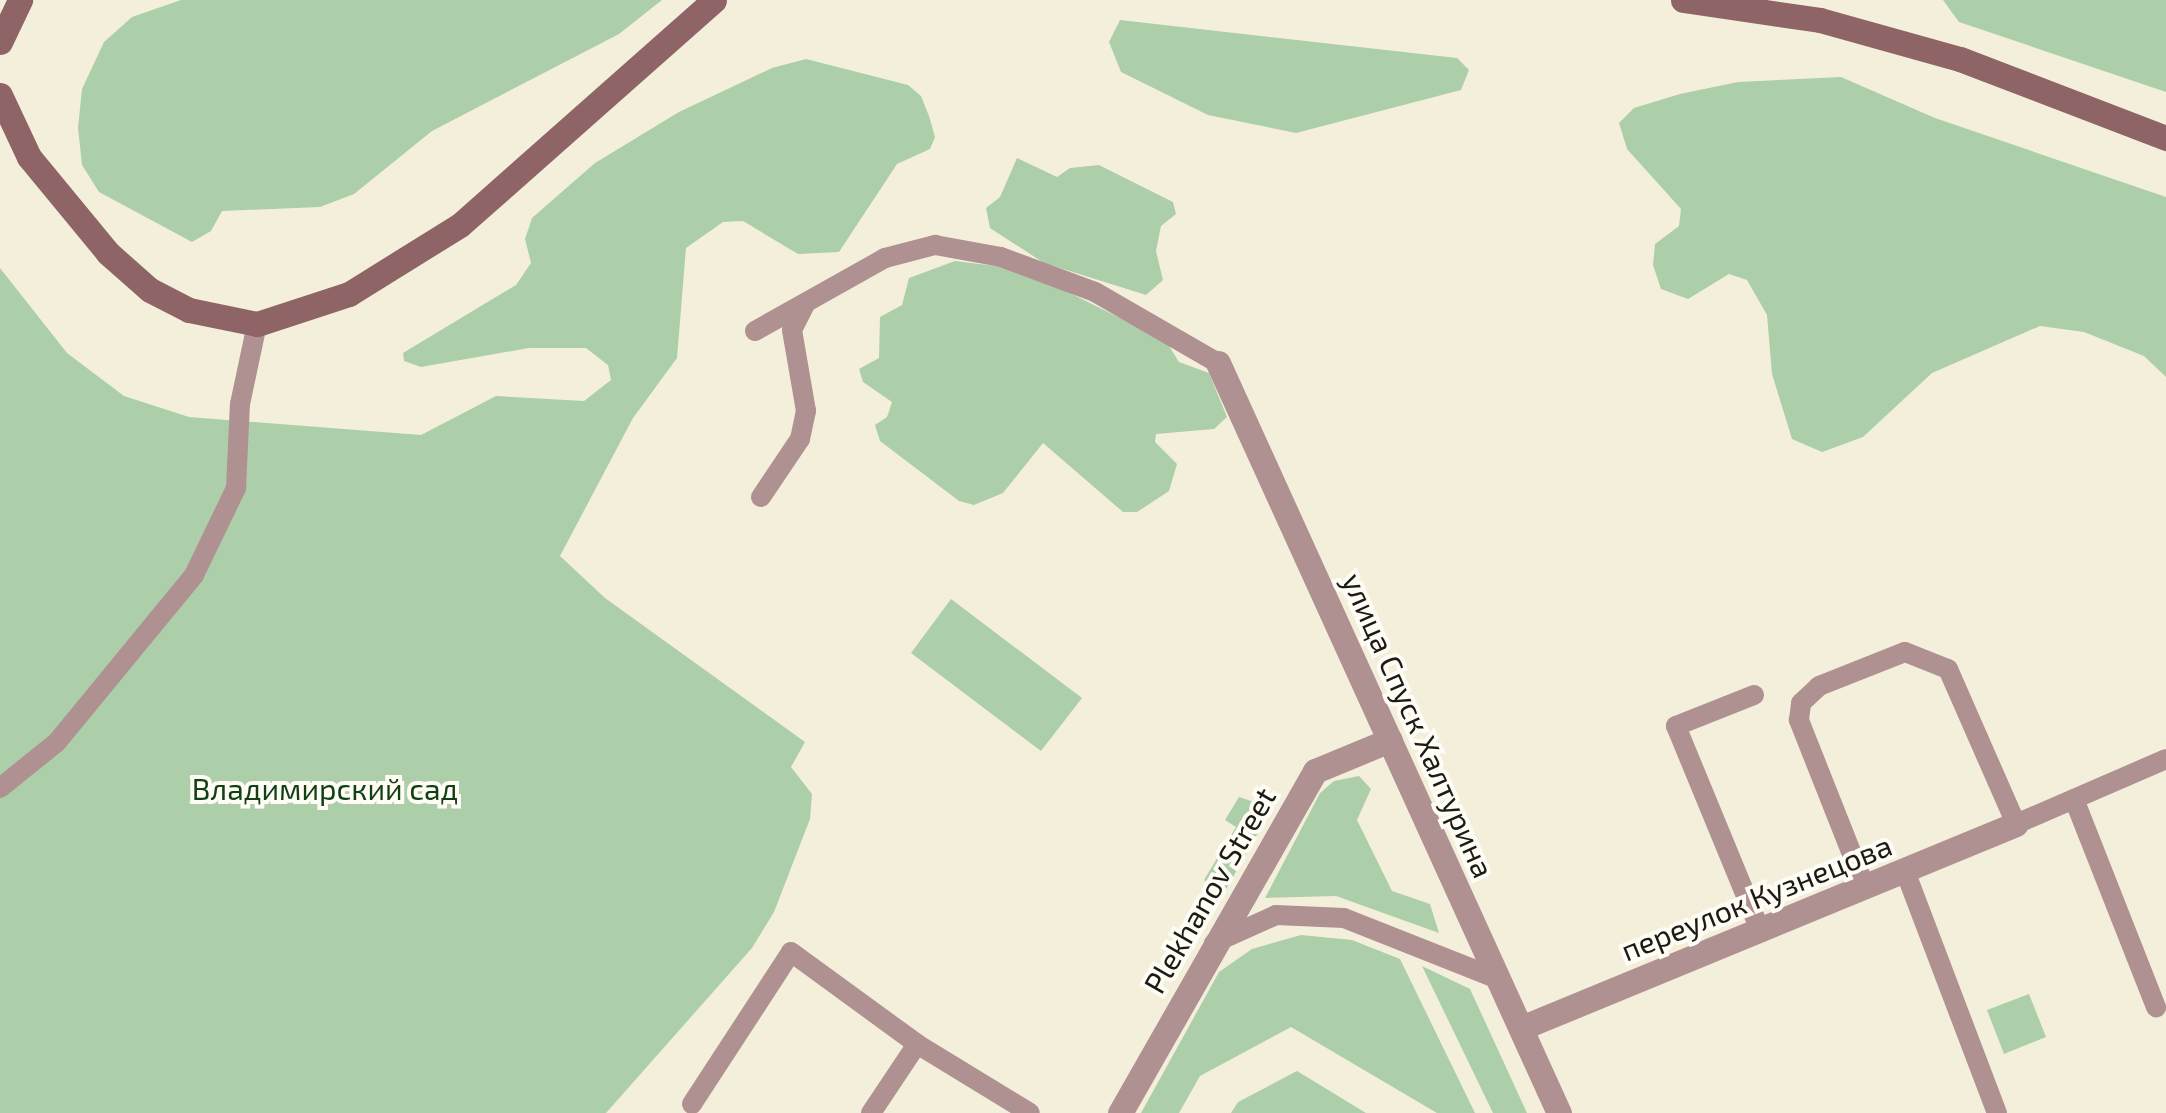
<!DOCTYPE html>
<html>
<head>
<meta charset="utf-8">
<style>
  body { margin:0 }
  #map { position:relative; width:2166px; height:1113px; overflow:hidden; background:#f4efdb; font-family:"Exo 2",sans-serif }
  div>[style] { position:absolute }
  .green>* { inset:0; background:#accfaa }
  .lane>* { height:20px; margin:-10px; padding:0 10px; transform-origin:10px; border-radius:10px; background:#af9192 }
  .street>* { height:25px; margin:-12.5px; padding:0 12.5px; transform-origin:12.5px; border-radius:12.5px; background:#af9192 }
  .secondary>* { height:25px; margin:-12.5px; padding:0 12.5px; transform-origin:12.5px; border-radius:12.5px; background:#8e6467 }
  span { translate:-50% -50%; white-space:nowrap; text-align:center; line-height:1.15; -webkit-text-stroke:8px #fefcf4; paint-order:stroke }
  .street-label { font-size:30px; color:#1b1a13 }
  .park-label { font-size:30px; color:#114014 }
</style>
</head>
<body>
<div id="map">
  <div class="green">
    <i style="clip-path:polygon(181px 0,662px 0,619px 34px,432px 131px,354px 194px,320px 207px,222px 211px,211px 231px,192px 242px,99px 192px,82px 165px,78px 128px,82px 89px,104px 42px,132px 17px)"></i>
    <i style="clip-path:polygon(1943px 0,2166px 0,2166px 92px,1959px 22px)"></i>
    <i style="clip-path:polygon(1120px 20px,1457px 58px,1469px 70px,1461px 90px,1296px 133px,1208px 115px,1121px 72px,1109px 42px)"></i>
    <i style="clip-path:polygon(806px 59px,908px 85px,921px 96px,929px 116px,935px 137px,930px 149px,897px 164px,839px 252px,798px 254px,743px 221px,723px 222px,686px 248px,677px 358px,633px 418px,560px 556px,605px 598px,805px 742px,791px 767px,812px 794px,810px 819px,774px 912px,752px 948px,606px 1113px,0 1113px,0 268px,67px 353px,124px 396px,189px 417px,421px 435px,496px 396px,584px 401px,611px 380px,608px 365px,586px 348px,529px 348px,421px 367px,404px 361px,403px 353px,516px 285px,531px 263px,525px 239px,532px 218px,595px 163px,679px 112px,772px 68px)"></i>
    <i style="clip-path:polygon(1841px 77px,1935px 118px,2166px 197px,2166px 377px,2144px 356px,2084px 332px,2040px 326px,1932px 373px,1863px 437px,1822px 452px,1792px 439px,1772px 374px,1767px 315px,1747px 280px,1729px 274px,1688px 299px,1661px 289px,1653px 265px,1655px 244px,1679px 226px,1681px 209px,1627px 149px,1619px 123px,1634px 108px,1680px 94px,1738px 82px)"></i>
    <i style="clip-path:polygon(1017px 158px,1057px 177px,1070px 168px,1099px 165px,1173px 202px,1176px 214px,1161px 226px,1156px 251px,1163px 280px,1146px 295px,1044px 263px,990px 228px,986px 208px,1000px 197px)"></i>
    <i style="clip-path:polygon(955px 261px,1004px 267px,1060px 288px,1166px 341px,1179px 362px,1209px 373px,1227px 417px,1214px 429px,1156px 434px,1155px 442px,1177px 464px,1169px 491px,1137px 512px,1123px 512px,1043px 443px,1003px 493px,974px 505px,959px 501px,880px 441px,875px 425px,887px 417px,892px 402px,863px 382px,859px 369px,879px 358px,880px 317px,902px 305px,909px 278px)"></i>
    <i style="clip-path:polygon(951px 599px,1082px 698px,1041px 751px,911px 653px)"></i>
    <i style="clip-path:polygon(1359px 776px,1371px 789px,1357px 820px,1392px 891px,1430px 904px,1439px 933px,1336px 896px,1265px 898px,1320px 793px,1334px 781px)"></i>
    <i style="clip-path:polygon(1239px 797px,1272px 808px,1224px 893px,1204px 880px,1236px 827px,1225px 820px)"></i>
    <i style="clip-path:polygon(1301px 935px,1352px 940px,1400px 959px,1475px 1113px,1437px 1113px,1291px 1027px,1200px 1076px,1179px 1113px,1141px 1113px,1219px 972px,1252px 949px)"></i>
    <i style="clip-path:polygon(1422px 966px,1470px 989px,1527px 1113px,1493px 1113px)"></i>
    <i style="clip-path:polygon(2029px 994px,2046px 1037px,2004px 1054px,1987px 1010px)"></i>
    <i style="clip-path:polygon(1297px 1071px,1366px 1113px,1231px 1113px,1238px 1102px)"></i>
  </div>
  <div class="lane">
    <i style="left:755px;top:331px;width:149px;rotate:-29.3deg"></i>
    <i style="left:885px;top:258px;width:52px;rotate:-14.6deg"></i>
    <i style="left:935px;top:245px;width:67px;rotate:10.3deg"></i>
    <i style="left:1001px;top:257px;width:100px;rotate:20.4deg"></i>
    <i style="left:1095px;top:292px;width:142px;rotate:30deg"></i>
    <i style="left:761px;top:497px;width:70px;rotate:-56.1deg"></i>
    <i style="left:800px;top:439px;width:29px;rotate:-78deg"></i>
    <i style="left:806px;top:411px;width:82px;rotate:-99.8deg"></i>
    <i style="left:792px;top:330px;width:27px;rotate:-63deg"></i>
    <i style="left:1754px;top:695px;width:84px;rotate:158.3deg"></i>
    <i style="left:1676px;top:726px;width:221px;rotate:67.6deg"></i>
    <i style="left:0;top:788px;width:73px;rotate:-38.9deg"></i>
    <i style="left:57px;top:742px;width:216px;rotate:-50.6deg"></i>
    <i style="left:194px;top:575px;width:97px;rotate:-64.2deg"></i>
    <i style="left:236px;top:488px;width:84px;rotate:-87.3deg"></i>
    <i style="left:240px;top:404px;width:82px;rotate:-78deg"></i>
    <i style="left:2074px;top:799px;width:224px;rotate:68.5deg"></i>
    <i style="left:1905px;top:871px;width:259px;rotate:69.2deg"></i>
    <i style="left:1865px;top:887px;width:180px;rotate:-111.6deg"></i>
    <i style="left:1799px;top:720px;width:17px;rotate:-83deg"></i>
    <i style="left:1801px;top:703px;width:25px;rotate:-43deg"></i>
    <i style="left:1819px;top:686px;width:92px;rotate:-21.6deg"></i>
    <i style="left:1905px;top:652px;width:46px;rotate:21.6deg"></i>
    <i style="left:1948px;top:669px;width:169px;rotate:66.3deg"></i>
    <i style="left:2016px;top:824px;width:163px;rotate:-23.4deg"></i>
    <i style="left:1214px;top:943px;width:68px;rotate:-24.3deg"></i>
    <i style="left:1276px;top:915px;width:68px;rotate:2.5deg"></i>
    <i style="left:1344px;top:918px;width:166px;rotate:21.6deg"></i>
    <i style="left:692px;top:1104px;width:181px;rotate:-56.9deg"></i>
    <i style="left:791px;top:952px;width:156px;rotate:36.1deg"></i>
    <i style="left:917px;top:1044px;width:132px;rotate:31.4deg"></i>
    <i style="left:871px;top:1113px;width:83px;rotate:-56.3deg"></i>
  </div>
  <div class="street">
    <i style="left:1218px;top:363px;width:824px;rotate:65.55deg"></i>
    <i style="left:1521px;top:1028px;width:535px;rotate:-22.4deg"></i>
    <i style="left:1120px;top:1113px;width:394px;rotate:-60.3deg"></i>
    <i style="left:1315px;top:771px;width:81px;rotate:-22.5deg"></i>
  </div>
  <div class="secondary">
    <i style="left:1683px;top:0;width:138px;rotate:8.3deg"></i>
    <i style="left:1820px;top:20px;width:145px;rotate:15.6deg"></i>
    <i style="left:1960px;top:59px;width:221px;rotate:21deg"></i>
    <i style="left:0;top:42px;width:47px;rotate:-64.5deg"></i>
    <i style="left:0;top:95px;width:68px;rotate:64.9deg"></i>
    <i style="left:29px;top:157px;width:124px;rotate:50.5deg"></i>
    <i style="left:108px;top:253px;width:56px;rotate:41.4deg"></i>
    <i style="left:150px;top:290px;width:44px;rotate:27.1deg"></i>
    <i style="left:189px;top:310px;width:69px;rotate:11.6deg"></i>
    <i style="left:257px;top:324px;width:97px;rotate:-18.1deg"></i>
    <i style="left:349px;top:294px;width:131px;rotate:-31.9deg"></i>
    <i style="left:460px;top:225px;width:339px;rotate:-41.5deg"></i>
  </div>
  <div class="street-label">
    <span style="left:1419px;top:725px;rotate:66deg">улица Спуск Халтурина</span>
    <span style="left:1209px;top:890px;rotate:-60deg">Plekhanov Street</span>
    <span style="left:1756px;top:897px;rotate:-22deg">переулок Кузнецова</span>
  </div>
  <div class="park-label">
    <span style="left:325px;top:788px">Владимирский сад</span>
  </div>
</div>
</body>
</html>
